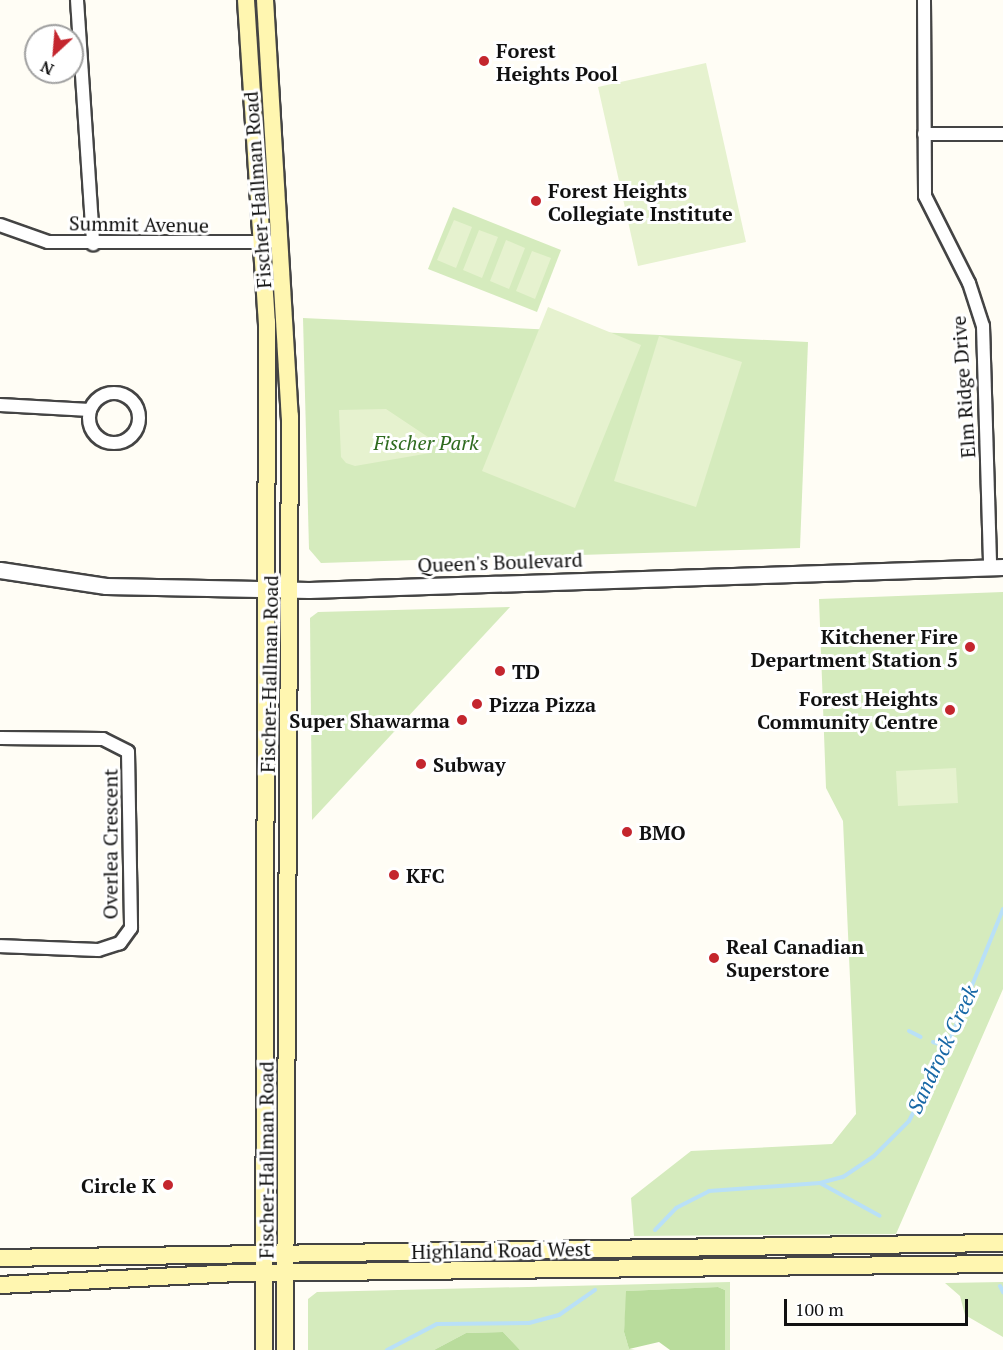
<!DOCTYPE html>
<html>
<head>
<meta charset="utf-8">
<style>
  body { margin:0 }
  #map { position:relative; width:1003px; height:1350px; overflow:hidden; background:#fffdf5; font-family:"PT Serif",serif }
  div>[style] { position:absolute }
  .green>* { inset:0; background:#d5ebbd }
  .forest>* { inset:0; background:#b9dc9c }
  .pitch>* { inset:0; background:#e6f2cf }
  .stream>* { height:4px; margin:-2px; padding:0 2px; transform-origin:2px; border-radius:2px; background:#b9e0f7 }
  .roads { filter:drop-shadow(2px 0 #444) drop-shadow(-2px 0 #444) drop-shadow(0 2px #444) drop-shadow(0 -2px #444) }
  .minor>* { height:12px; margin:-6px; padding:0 6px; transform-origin:6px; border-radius:6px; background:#fff }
  .minor>.ring { margin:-6px; padding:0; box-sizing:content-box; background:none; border:12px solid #fff; border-radius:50% }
  .tertiary>* { height:15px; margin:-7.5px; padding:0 7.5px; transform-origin:7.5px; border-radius:7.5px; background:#fff }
  .secondary>* { height:16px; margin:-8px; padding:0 8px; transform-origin:8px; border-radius:8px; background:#fff6b0 }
  .dots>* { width:16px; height:16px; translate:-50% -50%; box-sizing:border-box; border:3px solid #fff; border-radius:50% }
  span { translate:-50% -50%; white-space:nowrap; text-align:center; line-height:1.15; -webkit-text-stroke:6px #fff; paint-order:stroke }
  .poi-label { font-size:20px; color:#111; font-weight:700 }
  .left { translate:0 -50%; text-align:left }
  .right { translate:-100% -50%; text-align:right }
  .street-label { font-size:20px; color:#111 }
  .park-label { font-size:20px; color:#2f6b1f; font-style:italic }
  .water-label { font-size:21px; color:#1768a6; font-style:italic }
  .north { position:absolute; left:24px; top:24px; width:60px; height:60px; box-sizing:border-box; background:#fff; border:2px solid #a0a0a0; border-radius:50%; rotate:206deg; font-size:16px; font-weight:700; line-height:24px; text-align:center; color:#111 }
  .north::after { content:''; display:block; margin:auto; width:21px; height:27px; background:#c4262e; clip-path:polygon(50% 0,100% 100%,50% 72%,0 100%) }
  .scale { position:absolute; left:784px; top:1299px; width:184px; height:27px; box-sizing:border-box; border:3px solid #111; border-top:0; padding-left:8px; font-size:18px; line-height:21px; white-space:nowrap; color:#111; -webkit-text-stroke:4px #fff; paint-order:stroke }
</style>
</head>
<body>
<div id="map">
  <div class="green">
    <i style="clip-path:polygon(453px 207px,561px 250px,537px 312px,428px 269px)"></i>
    <i style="clip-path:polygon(303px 318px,808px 342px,800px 548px,321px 563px,309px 549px)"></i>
    <i style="clip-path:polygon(1003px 592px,1003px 989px,896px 1234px,634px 1236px,631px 1198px,691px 1151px,832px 1144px,856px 1114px,843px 821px,826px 788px,819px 599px)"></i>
    <i style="clip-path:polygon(510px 607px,312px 820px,310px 618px,318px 612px)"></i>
    <i style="clip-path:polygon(730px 1282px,730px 1350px,725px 1350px,725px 1290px,718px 1287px,627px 1291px,624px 1332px,629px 1349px,635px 1350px,520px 1350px,503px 1332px,466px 1333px,434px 1350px,308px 1350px,308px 1299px,317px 1292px)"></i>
    <i style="clip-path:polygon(1003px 1282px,1003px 1337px,965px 1315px,960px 1296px,945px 1283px)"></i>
  </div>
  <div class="forest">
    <i style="clip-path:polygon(718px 1287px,725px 1290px,725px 1350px,670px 1350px,659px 1342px,629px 1349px,624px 1332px,626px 1291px)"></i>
    <i style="clip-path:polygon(503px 1332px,520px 1350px,434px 1350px,466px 1333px)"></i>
  </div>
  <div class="pitch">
    <i style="clip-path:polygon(706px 63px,746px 242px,638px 266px,598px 87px)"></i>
    <i style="clip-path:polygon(454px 220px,472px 227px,456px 268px,437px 260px)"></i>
    <i style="clip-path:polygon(479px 230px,498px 237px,482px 278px,463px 270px)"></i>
    <i style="clip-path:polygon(506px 240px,525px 248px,509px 289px,490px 281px)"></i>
    <i style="clip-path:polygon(532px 251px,551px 258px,535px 299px,516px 291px)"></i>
    <i style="clip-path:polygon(548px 307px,641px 345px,575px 508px,482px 471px)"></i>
    <i style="clip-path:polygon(659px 336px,742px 362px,696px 507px,614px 481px)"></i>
    <i style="clip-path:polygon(386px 409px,428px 437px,430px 453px,355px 466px,346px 463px,341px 457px,339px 410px)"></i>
    <i style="clip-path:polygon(956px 768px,958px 803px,898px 806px,896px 771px)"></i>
  </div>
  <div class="stream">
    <i style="left:909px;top:1031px;width:13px;rotate:27deg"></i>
    <i style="left:933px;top:1042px;width:15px;rotate:20deg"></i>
    <i style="left:820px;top:1183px;width:68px;rotate:28.8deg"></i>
    <i style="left:655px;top:1230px;width:30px;rotate:-46deg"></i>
    <i style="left:676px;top:1208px;width:37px;rotate:-27deg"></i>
    <i style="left:709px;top:1191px;width:111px;rotate:-4.1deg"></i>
    <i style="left:820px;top:1183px;width:24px;rotate:-15deg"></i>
    <i style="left:843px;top:1177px;width:36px;rotate:-34deg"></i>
    <i style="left:873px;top:1157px;width:51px;rotate:-45deg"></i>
    <i style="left:909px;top:1121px;width:83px;rotate:-62.8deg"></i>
    <i style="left:947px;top:1047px;width:149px;rotate:-67.9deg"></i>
    <i style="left:1000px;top:1286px;width:7px;rotate:63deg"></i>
    <i style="left:387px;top:1350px;width:56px;rotate:-27.5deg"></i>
    <i style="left:437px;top:1324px;width:92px;rotate:-0.6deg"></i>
    <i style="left:529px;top:1323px;width:31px;rotate:-15deg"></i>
    <i style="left:559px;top:1315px;width:44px;rotate:-34.8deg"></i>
  </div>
  <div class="roads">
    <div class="minor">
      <i style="left:77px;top:0;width:245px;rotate:86.2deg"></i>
      <i style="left:924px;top:0;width:196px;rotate:89.7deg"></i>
      <i style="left:925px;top:196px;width:97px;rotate:63.2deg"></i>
      <i style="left:969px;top:283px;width:45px;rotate:72deg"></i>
      <i style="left:983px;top:326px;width:242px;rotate:88.3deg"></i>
      <i style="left:924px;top:134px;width:79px"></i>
      <i style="left:0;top:225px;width:51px;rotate:19.5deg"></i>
      <i style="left:48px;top:242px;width:221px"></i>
      <i class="ring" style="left:89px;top:393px;width:38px;height:38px"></i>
      <i style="left:0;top:405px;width:90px;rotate:3.2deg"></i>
      <i style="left:0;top:738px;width:103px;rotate:0.6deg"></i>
      <i style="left:103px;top:739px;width:28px;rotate:27deg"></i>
      <i style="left:128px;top:752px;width:176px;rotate:89deg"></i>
      <i style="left:131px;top:928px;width:19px;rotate:126deg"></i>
      <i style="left:120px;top:943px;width:23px;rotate:162deg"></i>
      <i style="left:98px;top:950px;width:98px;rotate:-177.7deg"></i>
    </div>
    <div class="tertiary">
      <i style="left:0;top:570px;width:107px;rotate:8.6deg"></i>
      <i style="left:106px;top:586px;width:203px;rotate:1.1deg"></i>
      <i style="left:309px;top:590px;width:694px;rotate:-1.9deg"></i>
    </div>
    <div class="secondary">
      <i style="left:246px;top:0;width:323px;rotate:86.3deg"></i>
      <i style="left:267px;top:322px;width:1028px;rotate:90.17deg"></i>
      <i style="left:265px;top:0;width:417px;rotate:86.6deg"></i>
      <i style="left:290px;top:416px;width:934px;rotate:90.31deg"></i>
      <i style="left:0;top:1258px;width:1003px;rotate:-0.86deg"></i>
      <i style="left:0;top:1285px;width:241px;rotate:-2.9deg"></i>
      <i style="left:241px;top:1273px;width:762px;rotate:-0.68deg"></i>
    </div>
  </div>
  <div class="dots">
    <i style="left:484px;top:61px;background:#c4262e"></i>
    <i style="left:536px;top:201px;background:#c4262e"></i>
    <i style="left:970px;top:647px;background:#c4262e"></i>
    <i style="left:500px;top:671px;background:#c4262e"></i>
    <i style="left:477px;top:704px;background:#c4262e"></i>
    <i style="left:950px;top:710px;background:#c4262e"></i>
    <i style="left:462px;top:720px;background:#c4262e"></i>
    <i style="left:421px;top:764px;background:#c4262e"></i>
    <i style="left:627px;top:832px;background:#c4262e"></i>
    <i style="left:394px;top:875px;background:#c4262e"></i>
    <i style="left:714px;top:958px;background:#c4262e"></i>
    <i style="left:168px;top:1185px;background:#c4262e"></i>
  </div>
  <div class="poi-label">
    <span class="left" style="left:496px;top:62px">Forest<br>Heights Pool</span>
    <span class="left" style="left:548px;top:202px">Forest Heights<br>Collegiate Institute</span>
    <span class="right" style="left:958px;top:648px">Kitchener Fire<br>Department Station 5</span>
    <span class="left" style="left:512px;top:671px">TD</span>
    <span class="right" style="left:938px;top:710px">Forest Heights<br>Community Centre</span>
    <span class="left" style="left:489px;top:704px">Pizza Pizza</span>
    <span class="right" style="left:450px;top:720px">Super Shawarma</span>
    <span class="left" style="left:433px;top:764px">Subway</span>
    <span class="left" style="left:639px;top:832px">BMO</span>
    <span class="left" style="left:406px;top:875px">KFC</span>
    <span class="left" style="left:726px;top:958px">Real Canadian<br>Superstore</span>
    <span class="right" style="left:156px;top:1185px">Circle K</span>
  </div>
  <div class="street-label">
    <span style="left:257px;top:190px;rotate:-94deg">Fischer-Hallman Road</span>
    <span style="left:139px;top:224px;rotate:1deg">Summit Avenue</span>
    <span style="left:963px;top:387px;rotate:-94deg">Elm Ridge Drive</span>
    <span style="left:500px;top:562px;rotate:-2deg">Queen's Boulevard</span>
    <span style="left:269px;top:674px;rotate:-89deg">Fischer-Hallman Road</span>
    <span style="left:110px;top:844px;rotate:-90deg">Overlea Crescent</span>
    <span style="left:266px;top:1160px;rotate:-90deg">Fischer-Hallman Road</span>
    <span style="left:501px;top:1250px;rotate:-1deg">Highland Road West</span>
  </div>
  <div class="park-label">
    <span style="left:426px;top:442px">Fischer Park</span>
  </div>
  <div class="water-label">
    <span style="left:942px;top:1049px;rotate:-65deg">Sandrock Creek</span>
  </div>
  <div class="north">N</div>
  <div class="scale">100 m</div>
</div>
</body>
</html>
